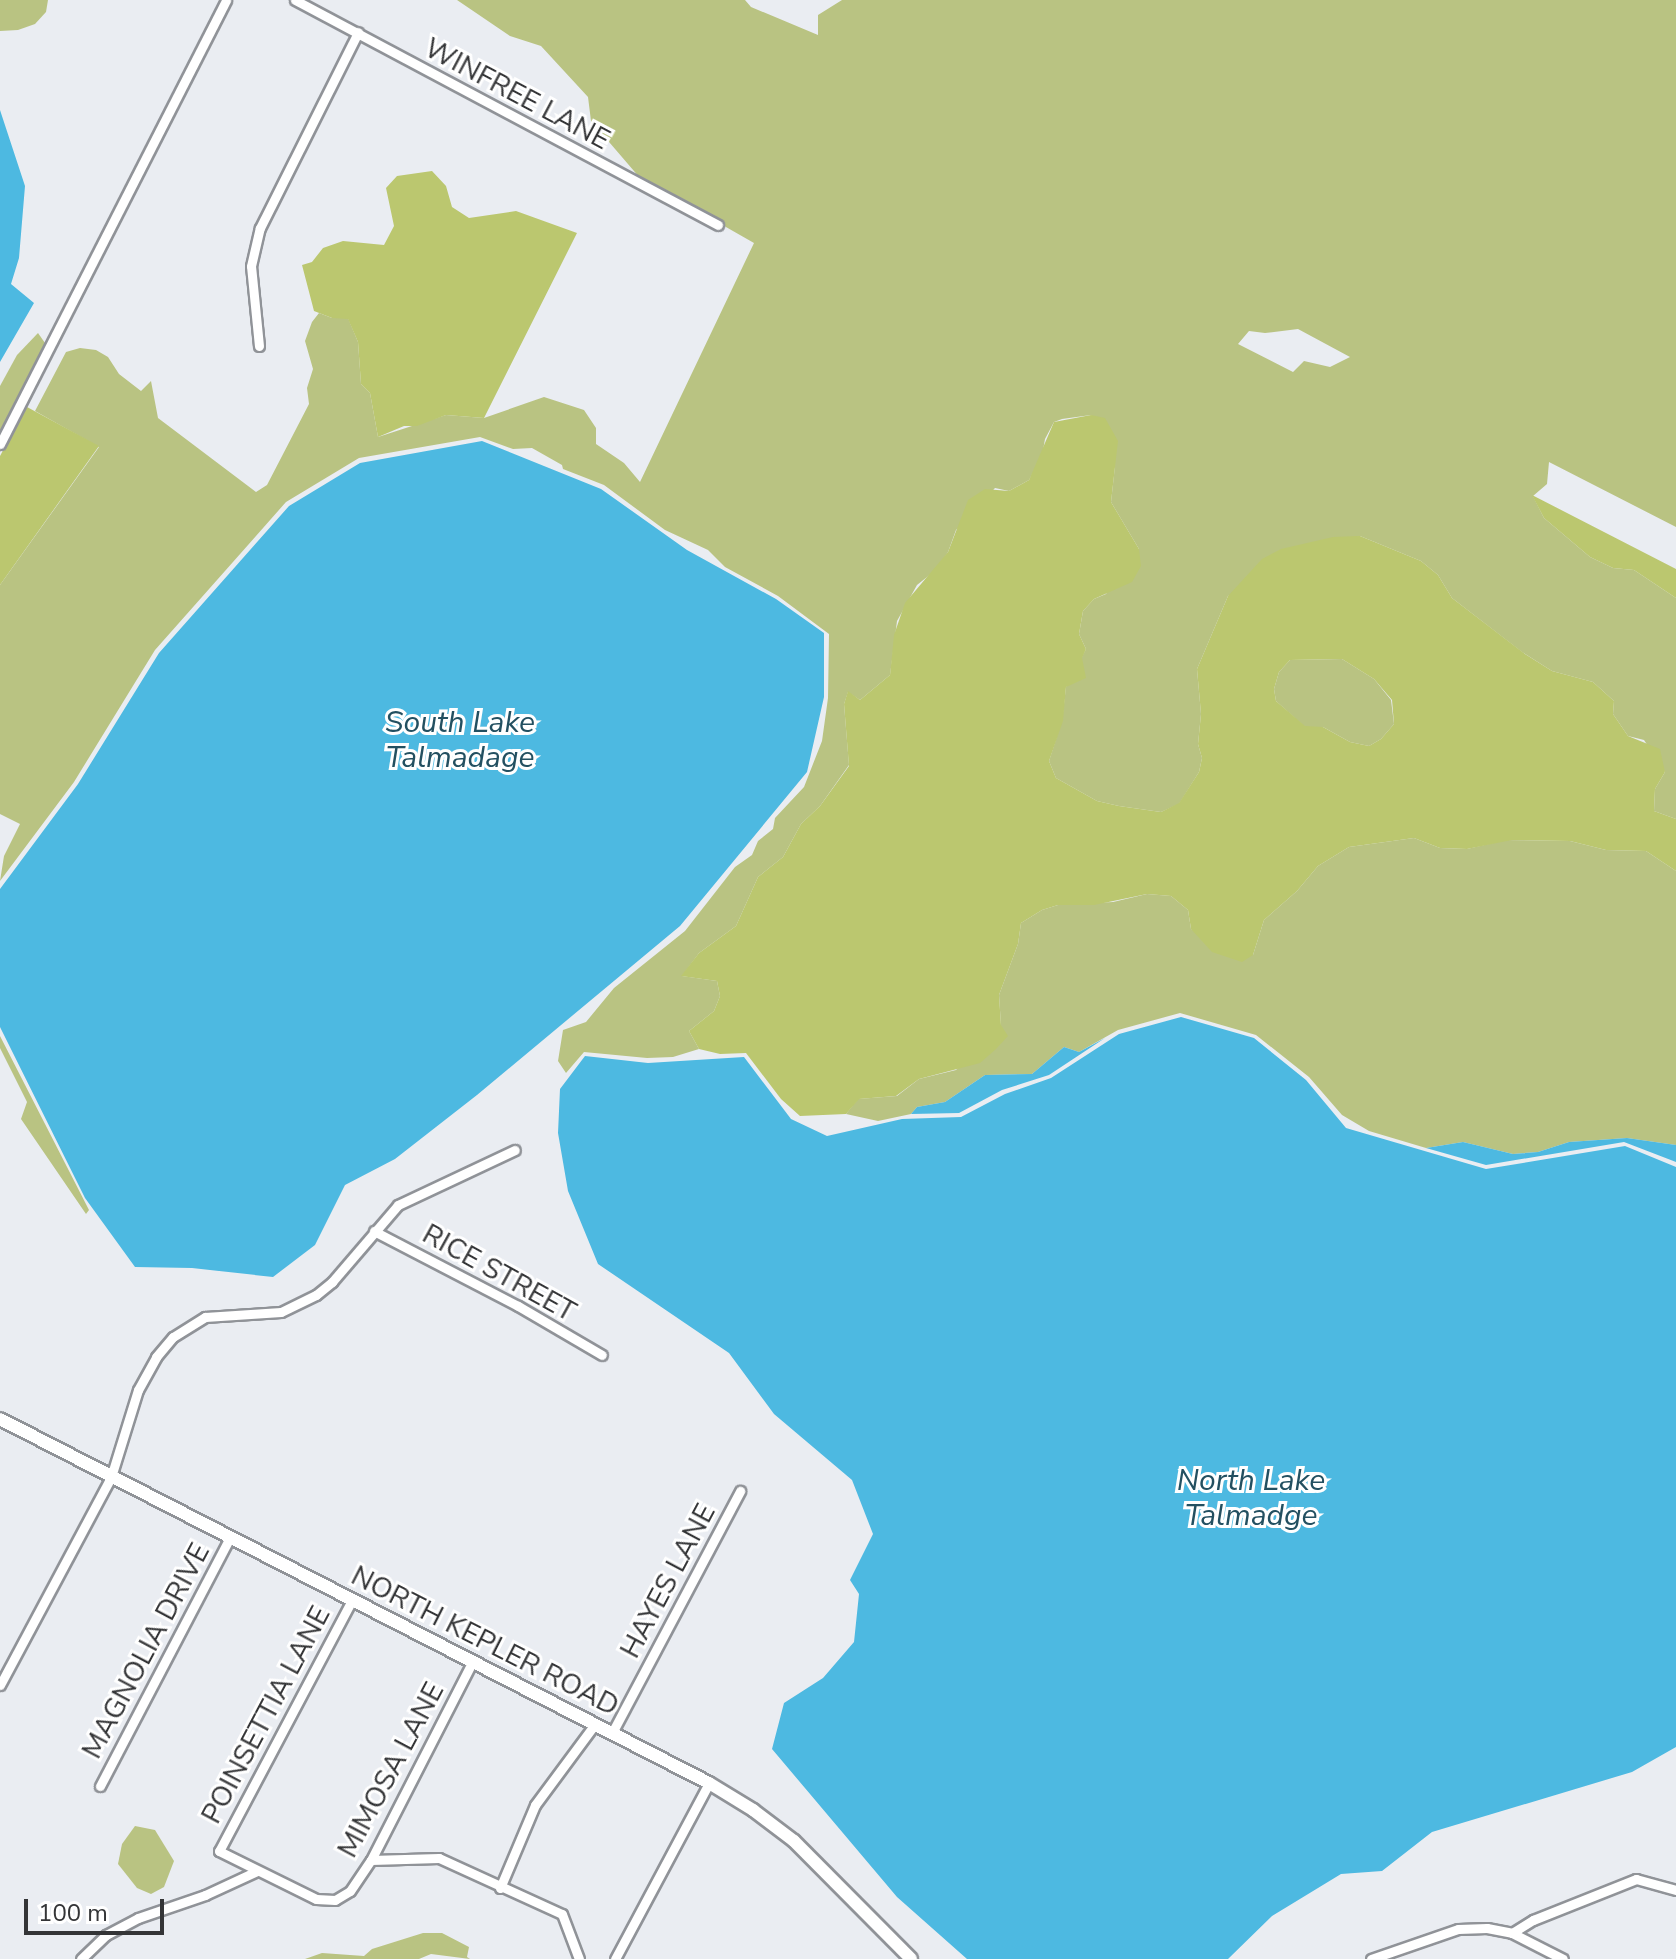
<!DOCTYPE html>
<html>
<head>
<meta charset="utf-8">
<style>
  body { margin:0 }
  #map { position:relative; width:1676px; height:1959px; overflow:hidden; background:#eaedf2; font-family:"Nunito Sans",sans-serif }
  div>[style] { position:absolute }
  .green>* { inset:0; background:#b9c382 }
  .forest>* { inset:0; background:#bbc76f }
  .water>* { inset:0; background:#4db9e1 }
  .roads { filter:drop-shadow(2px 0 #909398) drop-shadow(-2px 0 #909398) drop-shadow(0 2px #909398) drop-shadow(0 -2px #909398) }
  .minor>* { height:9px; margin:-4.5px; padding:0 4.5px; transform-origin:4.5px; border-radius:4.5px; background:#fff }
  .major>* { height:12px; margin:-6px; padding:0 6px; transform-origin:6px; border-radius:6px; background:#fff }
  span { translate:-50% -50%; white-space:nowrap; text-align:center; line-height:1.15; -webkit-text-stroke:6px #fff; paint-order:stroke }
  .street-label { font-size:28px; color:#343537 }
  .water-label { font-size:30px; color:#235061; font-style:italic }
  .scale { position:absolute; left:24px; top:1899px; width:140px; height:36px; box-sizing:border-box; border:4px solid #343537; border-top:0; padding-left:10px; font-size:24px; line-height:28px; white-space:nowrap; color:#343537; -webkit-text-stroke:6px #fff; paint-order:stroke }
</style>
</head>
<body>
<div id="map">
  <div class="green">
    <i style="clip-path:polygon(0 0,48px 0,46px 12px,35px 24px,18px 30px,0 31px)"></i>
    <i style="clip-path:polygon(evenodd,457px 0,745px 0,751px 7px,818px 35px,818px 15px,842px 0,1676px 0,1676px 527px,1549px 462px,1547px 484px,1533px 496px,1544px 518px,1590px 557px,1613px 568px,1634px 570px,1676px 598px,1676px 819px,1654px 811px,1655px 789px,1665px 772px,1644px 740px,1628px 736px,1613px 714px,1614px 701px,1593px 682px,1552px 671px,1522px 652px,1452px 598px,1438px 575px,1421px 561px,1360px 536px,1228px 596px,1197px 669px,1201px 714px,1198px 744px,1202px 758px,1199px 772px,1179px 804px,1161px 812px,1119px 806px,1097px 801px,1056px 778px,1049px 761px,1062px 721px,1066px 687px,1086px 649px,1079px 634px,1083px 611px,1094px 599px,1106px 594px,1139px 549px,1111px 502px,1115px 466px,1091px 415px,1062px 419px,1054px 422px,1045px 439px,1042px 456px,1029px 480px,1009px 491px,995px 488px,956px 530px,948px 552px,937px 569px,917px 585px,897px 621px,890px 675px,860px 700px,848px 692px,844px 704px,849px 765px,820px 806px,801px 824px,783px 857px,758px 877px,736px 926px,699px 953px,682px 976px,717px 981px,720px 996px,714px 1011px,689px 1031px,699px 1049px,673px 1057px,647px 1058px,584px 1052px,566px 1073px,558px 1061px,563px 1030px,586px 1022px,614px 988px,685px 931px,735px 867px,752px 855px,758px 841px,773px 829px,775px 818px,804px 787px,822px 741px,828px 698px,829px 634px,778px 596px,725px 567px,708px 550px,665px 530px,604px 485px,563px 469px,562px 465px,532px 448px,513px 449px,480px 437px,359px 458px,286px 502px,155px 650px,74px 782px,0 881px,4px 856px,20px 824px,0 814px,0 585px,99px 447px,35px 411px,66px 352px,80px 348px,96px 350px,108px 357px,119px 374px,141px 391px,151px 381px,158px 418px,256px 492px,267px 485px,309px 404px,307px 388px,313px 369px,305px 341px,312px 322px,319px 313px,332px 318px,348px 318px,358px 342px,361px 384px,370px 393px,378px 437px,446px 415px,484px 418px,544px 397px,584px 410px,596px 428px,596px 444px,624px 463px,640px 482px,754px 243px,640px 178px,591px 121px,588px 97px,541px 46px,510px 36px,457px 0,1298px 329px,1350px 357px,1330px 367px,1304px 361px,1293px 372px,1238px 344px,1249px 331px,1265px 333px,1298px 329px)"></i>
    <i style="clip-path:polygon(38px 333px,45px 343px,0 432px,0 386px,17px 355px)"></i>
    <i style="clip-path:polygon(1342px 659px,1374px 679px,1391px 700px,1394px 724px,1381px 739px,1369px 746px,1350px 742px,1323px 727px,1305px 727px,1276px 701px,1274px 689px,1279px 672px,1290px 660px)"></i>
    <i style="clip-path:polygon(1414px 838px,1440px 848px,1467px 849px,1506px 840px,1570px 841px,1606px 850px,1646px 851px,1676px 871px,1676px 1145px,1627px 1138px,1569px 1142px,1538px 1152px,1513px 1154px,1463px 1142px,1426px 1148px,1369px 1131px,1342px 1115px,1309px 1077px,1256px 1035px,1180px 1013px,1118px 1030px,1079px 1052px,1064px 1047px,1032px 1074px,985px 1075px,945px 1102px,917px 1107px,911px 1114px,878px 1121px,846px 1114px,858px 1099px,897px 1096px,919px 1079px,956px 1070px,1001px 1025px,999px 995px,1018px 944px,1021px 923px,1042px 910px,1058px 905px,1113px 902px,1147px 894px,1171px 896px,1188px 910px,1191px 929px,1253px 955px,1264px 920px,1297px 891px,1318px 866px,1349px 847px)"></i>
    <i style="clip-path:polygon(0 1036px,89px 1210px,86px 1214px,21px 1119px,27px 1102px,0 1048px)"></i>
    <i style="clip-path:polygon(135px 1826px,155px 1830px,174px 1861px,164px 1887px,151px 1894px,137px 1888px,118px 1864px,122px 1844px)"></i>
    <i style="clip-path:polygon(423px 1933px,442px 1933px,469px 1947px,467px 1957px,470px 1959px,431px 1954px,419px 1959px,305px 1959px,322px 1953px,364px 1956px,372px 1949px)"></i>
  </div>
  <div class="forest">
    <i style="clip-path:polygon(432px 171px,446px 186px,452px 207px,469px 218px,516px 211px,577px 233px,484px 418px,446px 415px,417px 426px,404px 426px,378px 437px,370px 393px,361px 384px,358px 342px,348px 319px,332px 318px,314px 311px,302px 265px,312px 262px,323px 248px,343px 241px,384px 245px,394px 226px,386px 188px,397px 176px)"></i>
    <i style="clip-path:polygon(27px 407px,99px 446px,0 585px,0 456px)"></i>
    <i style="clip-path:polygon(evenodd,1091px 415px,1105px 418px,1118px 441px,1111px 502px,1139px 549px,1141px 566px,1132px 582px,1094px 599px,1083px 611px,1079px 634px,1086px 649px,1082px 658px,1086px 678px,1066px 687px,1063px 721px,1049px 761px,1056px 778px,1097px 801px,1119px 806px,1161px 812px,1179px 803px,1199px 772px,1202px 758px,1198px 744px,1201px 714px,1197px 669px,1228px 596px,1262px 559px,1281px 549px,1333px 537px,1360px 536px,1421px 561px,1438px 575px,1452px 598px,1525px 654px,1552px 671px,1593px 682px,1614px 701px,1613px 714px,1628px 736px,1660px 749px,1665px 772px,1655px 789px,1654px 811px,1676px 819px,1676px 871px,1646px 851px,1606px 850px,1570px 841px,1512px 840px,1467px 849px,1440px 848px,1414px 838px,1349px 847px,1318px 866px,1297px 891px,1264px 920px,1253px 955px,1242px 962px,1212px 952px,1191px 929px,1188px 910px,1171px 896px,1147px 894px,1094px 905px,1058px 905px,1042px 910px,1021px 923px,1018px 944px,999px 995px,1001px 1025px,1008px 1036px,996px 1049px,980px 1063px,919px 1079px,896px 1096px,859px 1099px,846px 1114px,800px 1116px,781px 1099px,746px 1053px,720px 1054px,699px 1049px,689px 1031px,714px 1011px,720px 996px,717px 981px,681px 976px,699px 953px,736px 926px,758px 877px,783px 857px,801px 824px,820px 806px,849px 766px,844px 704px,848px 691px,860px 700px,890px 675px,894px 635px,905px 603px,948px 552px,968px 500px,985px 489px,1009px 491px,1029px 480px,1054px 422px,1091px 415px,1342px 659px,1374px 679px,1392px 700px,1394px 724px,1381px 739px,1369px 746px,1350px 742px,1323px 727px,1305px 726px,1276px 701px,1274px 689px,1279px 672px,1290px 660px,1342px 659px)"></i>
    <i style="clip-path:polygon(1532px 495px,1676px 569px,1676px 598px,1634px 570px,1613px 568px,1590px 557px,1544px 518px)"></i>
  </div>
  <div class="water">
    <i style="clip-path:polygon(0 110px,25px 186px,19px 258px,11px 284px,34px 303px,0 362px)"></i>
    <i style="clip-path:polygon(482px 441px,601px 489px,687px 550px,776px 599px,824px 633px,824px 697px,807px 772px,680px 926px,477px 1095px,395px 1159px,345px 1185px,315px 1245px,273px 1277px,192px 1268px,135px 1267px,85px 1198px,0 1027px,0 889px,78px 784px,159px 653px,289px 506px,360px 463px)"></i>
    <i style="clip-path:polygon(1181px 1017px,1254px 1038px,1306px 1080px,1346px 1128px,1486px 1169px,1625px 1146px,1676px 1167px,1676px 1747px,1632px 1772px,1432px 1832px,1382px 1871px,1341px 1874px,1272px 1916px,1228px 1959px,967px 1959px,897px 1897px,772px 1749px,784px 1703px,823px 1678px,854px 1642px,859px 1594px,850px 1580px,873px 1534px,852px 1480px,774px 1414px,729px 1353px,598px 1264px,568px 1191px,558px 1133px,560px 1089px,585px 1056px,648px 1063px,744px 1057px,791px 1119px,827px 1136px,902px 1119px,961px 1117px,1005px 1094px,1051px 1078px,1119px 1034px)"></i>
    <i style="clip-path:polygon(1105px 1038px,1049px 1075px,1002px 1090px,959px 1113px,911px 1114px,917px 1107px,945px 1102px,985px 1075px,1032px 1074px,1064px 1047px,1079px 1052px)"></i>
    <i style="clip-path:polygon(1627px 1138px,1676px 1145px,1676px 1162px,1624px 1142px,1486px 1165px,1426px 1148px,1463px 1142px,1513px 1154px,1538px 1152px,1569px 1142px)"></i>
  </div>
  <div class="roads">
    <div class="minor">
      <i style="left:295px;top:0;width:479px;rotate:28deg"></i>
      <i style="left:259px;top:346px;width:80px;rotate:-95.7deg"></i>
      <i style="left:251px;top:266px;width:39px;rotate:-77deg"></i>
      <i style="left:260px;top:228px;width:219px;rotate:-63.4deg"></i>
      <i style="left:0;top:444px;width:498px;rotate:-63deg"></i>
      <i style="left:374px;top:1231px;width:162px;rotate:27.5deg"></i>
      <i style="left:518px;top:1306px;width:97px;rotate:30.3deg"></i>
      <i style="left:352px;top:1600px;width:284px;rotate:117.9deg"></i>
      <i style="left:219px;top:1851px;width:108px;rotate:26.3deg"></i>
      <i style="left:316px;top:1899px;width:19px;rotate:3deg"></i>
      <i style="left:335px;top:1900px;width:17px;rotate:-31deg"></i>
      <i style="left:350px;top:1891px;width:37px;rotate:-56deg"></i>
      <i style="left:371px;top:1860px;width:221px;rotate:-62.9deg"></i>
      <i style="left:0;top:1685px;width:236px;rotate:-61.9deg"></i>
      <i style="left:111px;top:1477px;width:91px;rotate:-72.8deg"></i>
      <i style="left:138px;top:1390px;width:38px;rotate:-61deg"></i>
      <i style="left:156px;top:1357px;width:26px;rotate:-50deg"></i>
      <i style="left:173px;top:1337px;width:38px;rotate:-32deg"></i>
      <i style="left:205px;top:1317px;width:76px;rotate:-3.8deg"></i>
      <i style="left:281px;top:1312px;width:39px;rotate:-26deg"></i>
      <i style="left:316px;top:1295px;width:21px;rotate:-39deg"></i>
      <i style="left:332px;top:1282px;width:101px;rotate:-49.4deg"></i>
      <i style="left:398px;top:1205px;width:129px;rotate:-25.2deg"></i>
      <i style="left:612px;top:1733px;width:274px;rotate:-62.1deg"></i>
      <i style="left:100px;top:1786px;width:281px;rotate:-62.4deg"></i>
      <i style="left:371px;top:1860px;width:68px;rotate:-1.7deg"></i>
      <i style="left:439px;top:1858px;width:135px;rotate:24.5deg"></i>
      <i style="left:562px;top:1914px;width:48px;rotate:69.3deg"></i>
      <i style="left:500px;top:1888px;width:90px;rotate:-67.1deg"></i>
      <i style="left:535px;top:1805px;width:101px;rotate:-53.5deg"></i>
      <i style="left:1512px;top:1933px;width:25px;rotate:-32deg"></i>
      <i style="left:1533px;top:1920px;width:111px;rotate:-21.7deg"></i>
      <i style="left:1636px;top:1879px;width:41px;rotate:15.4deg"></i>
      <i style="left:81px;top:1959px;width:35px;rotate:-44deg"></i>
      <i style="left:106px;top:1935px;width:36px;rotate:-28deg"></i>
      <i style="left:138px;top:1918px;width:71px;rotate:-18.9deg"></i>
      <i style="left:205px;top:1895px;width:57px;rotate:-24.8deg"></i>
      <i style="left:615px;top:1959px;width:200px;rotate:-61.9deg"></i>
      <i style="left:1371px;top:1959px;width:92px;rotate:-19deg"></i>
      <i style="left:1458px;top:1929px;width:29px;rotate:-2deg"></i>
      <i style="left:1487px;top:1928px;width:25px;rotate:11deg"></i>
      <i style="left:1512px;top:1933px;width:57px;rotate:27deg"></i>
    </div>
    <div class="major">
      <i style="left:0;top:1419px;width:797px;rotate:27.18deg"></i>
      <i style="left:709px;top:1783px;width:52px;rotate:31.5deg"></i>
      <i style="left:753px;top:1810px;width:51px;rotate:37.1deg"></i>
      <i style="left:794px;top:1841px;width:166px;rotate:45.2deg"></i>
    </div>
  </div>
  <div class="street-label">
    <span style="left:517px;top:94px;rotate:28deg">WINFREE LANE</span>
    <span style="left:499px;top:1273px;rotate:29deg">RICE STREET</span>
    <span style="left:668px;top:1581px;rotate:-62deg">HAYES LANE</span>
    <span style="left:485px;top:1641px;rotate:27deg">NORTH KEPLER ROAD</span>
    <span style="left:146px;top:1651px;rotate:-62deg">MAGNOLIA DRIVE</span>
    <span style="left:266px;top:1715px;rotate:-62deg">POINSETTIA LANE</span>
    <span style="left:391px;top:1770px;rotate:-62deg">MIMOSA LANE</span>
  </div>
  <div class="water-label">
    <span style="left:460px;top:740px">South Lake<br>Talmadage</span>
    <span style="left:1251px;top:1498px">North Lake<br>Talmadge</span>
  </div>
  <div class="scale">100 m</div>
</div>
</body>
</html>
